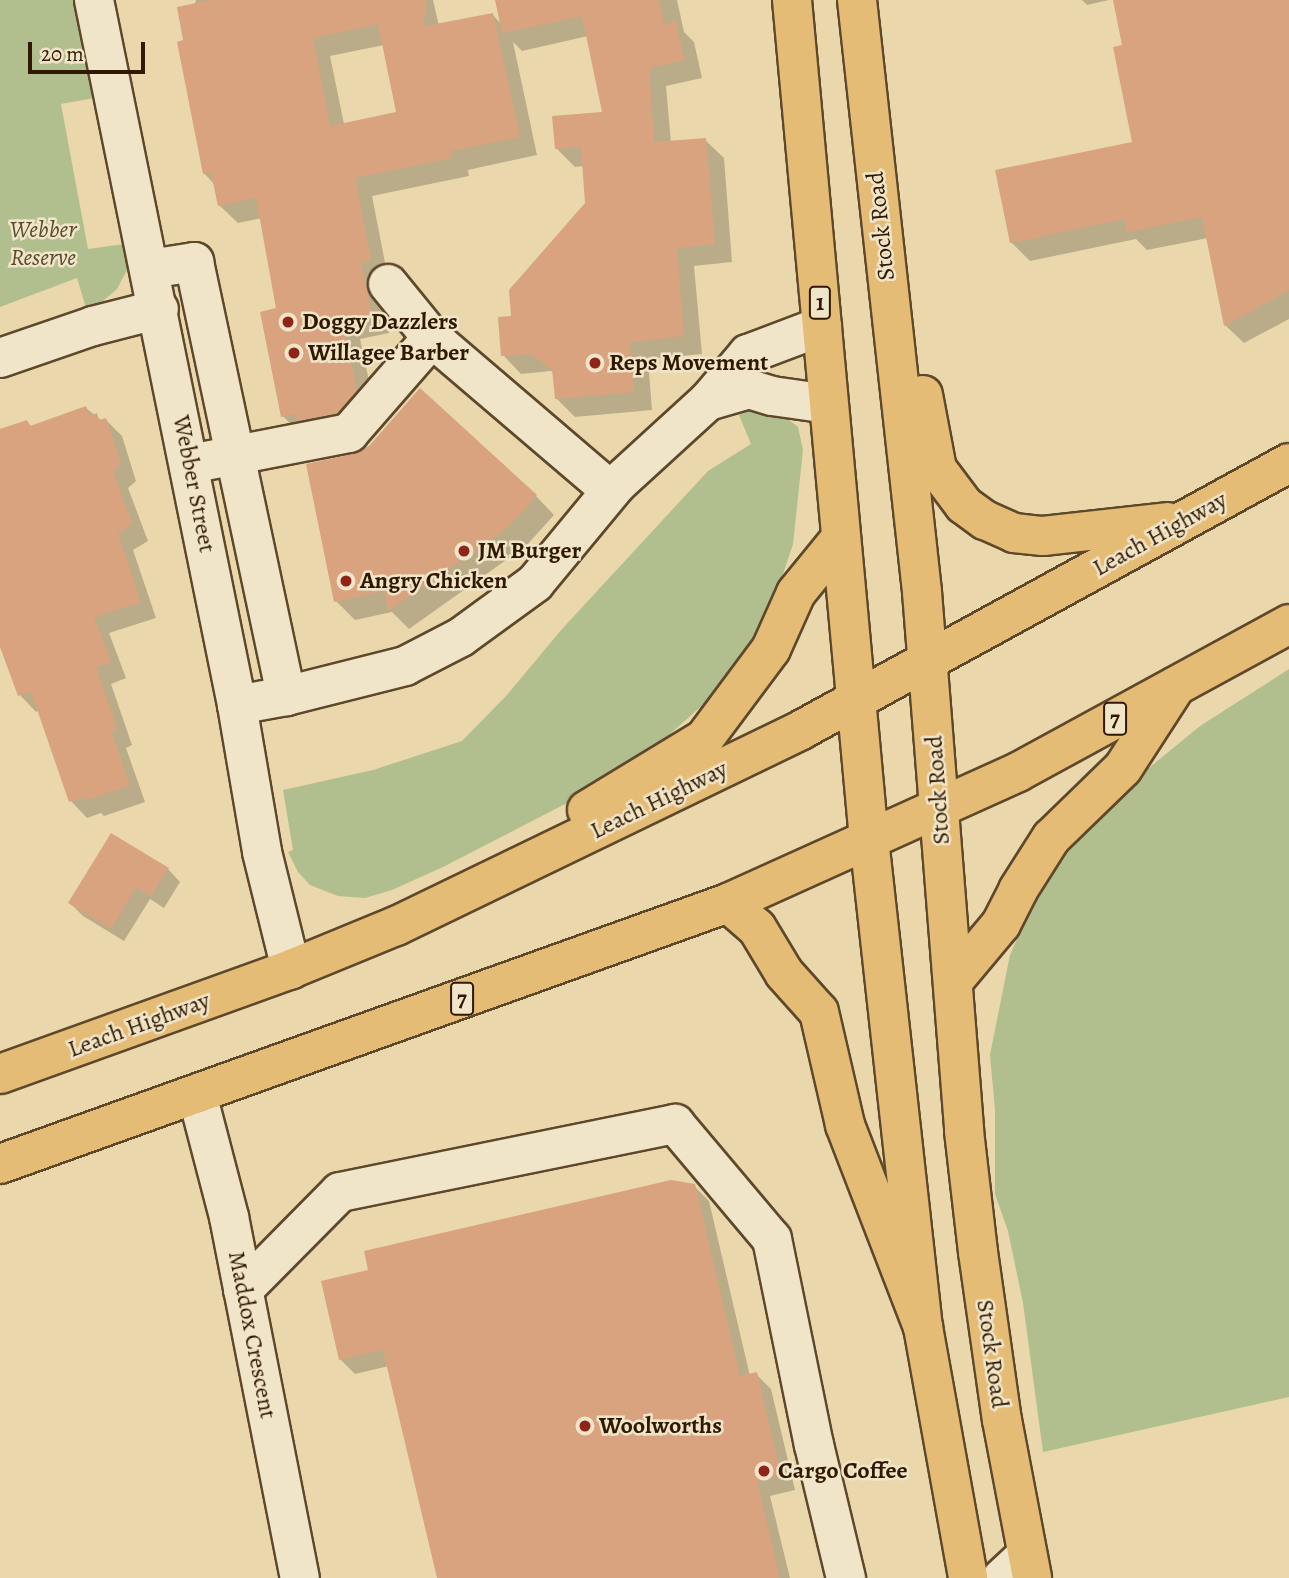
<!DOCTYPE html>
<html>
<head>
<meta charset="utf-8">
<style>
  body { margin:0 }
  #map { position:relative; width:1289px; height:1578px; overflow:hidden; background:#ead7ac; font-family:Alegreya,serif }
  div>[style] { position:absolute }
  .green>* { inset:0; background:#b1bf8e }
  .shadow>* { inset:0; background:#0003 }
  .building>* { inset:0; background:#d9a37f }
  .roads { filter:drop-shadow(2px 0 #5e482b) drop-shadow(-2px 0 #5e482b) drop-shadow(0 2px #5e482b) drop-shadow(0 -2px #5e482b) }
  .minor>* { height:38px; margin:-19px; padding:0 19px; transform-origin:19px; border-radius:19px; background:#f1e5c9 }
  .major>* { height:38px; margin:-19px; padding:0 19px; transform-origin:19px; border-radius:19px; background:#e5bc76 }
  .highway>* { height:38px; margin:-19px; padding:0 19px; transform-origin:19px; border-radius:19px; background:#e5bc76 }
  .dots>* { width:19px; height:19px; translate:-50% -50%; box-sizing:border-box; border:4px solid #f1e5c9; border-radius:50% }
  span { translate:-50% -50%; white-space:nowrap; text-align:center; line-height:1.15; -webkit-text-stroke:5px #f1e5c9; paint-order:stroke }
  .shield-label span { padding:2px 5px; background:#f1e5c9; border:2px solid; border-radius:5px; -webkit-text-stroke-width:0 }
  .shield-label { font-size:23px; color:#301900; font-weight:700 }
  .street-label { font-size:24px; color:#301900 }
  .park-label { font-size:24px; color:#574b2b; font-style:italic }
  .poi-label { font-size:24px; color:#301900; font-weight:700 }
  .left { translate:0 -50%; text-align:left }
  .scale { position:absolute; left:28px; top:42px; width:117px; height:32px; box-sizing:border-box; border:4px solid #301900; border-top:0; padding-left:9px; font-size:21px; line-height:24px; white-space:nowrap; color:#301900; -webkit-text-stroke:5px #f1e5c9; paint-order:stroke }
</style>
</head>
<body>
<div id="map">
  <div class="green">
    <i style="clip-path:polygon(0 0,73px 0,94px 98px,61px 104px,88px 249px,124px 244px,127px 270px,117px 289px,103px 301px,86px 308px,77px 278px,0 307px)"></i>
    <i style="clip-path:polygon(750px 410px,777px 411px,798px 427px,803px 450px,793px 544px,771px 610px,724px 686px,627px 772px,443px 867px,392px 890px,365px 898px,338px 896px,310px 885px,298px 872px,288px 852px,293px 850px,283px 790px,373px 770px,462px 741px,507px 695px,562px 629px,708px 471px,751px 444px,739px 415px)"></i>
    <i style="clip-path:polygon(1289px 669px,1289px 1397px,1043px 1452px,1023px 1303px,1008px 1231px,995px 1194px,995px 1110px,990px 1055px,1010px 955px,1046px 873px,1088px 818px,1200px 726px)"></i>
  </div>
  <div class="shadow">
    <i style="clip-path:polygon(evenodd,196px 0,433px 0,439px 26px,493px 15px,501px 24px,496px 0,677px 0,684px 32px,694px 42px,702px 78px,666px 86px,671px 143px,705px 140px,724px 158px,732px 262px,694px 266px,702px 354px,648px 359px,652px 410px,575px 417px,557px 399px,555px 374px,551px 371px,521px 374px,503px 355px,513px 317px,587px 203px,584px 166px,575px 167px,556px 148px,604px 114px,588px 36px,522px 51px,513px 42px,537px 155px,468px 170px,469px 176px,372px 196px,388px 278px,379px 280px,389px 333px,360px 339px,375px 409px,301px 435px,283px 416px,278px 309px,262px 218px,238px 223px,219px 205px,215px 185px,204px 173px,185px 42px,196px 0,384px 45px,398px 113px,344px 124px,330px 56px,384px 45px)"></i>
    <i style="clip-path:polygon(1082px 0,1109px 0,1087px 5px)"></i>
    <i style="clip-path:polygon(1115px 0,1289px 0,1289px 319px,1244px 343px,1225px 325px,1208px 238px,1147px 250px,1136px 239px,1030px 261px,1011px 242px,1134px 143px,1125px 47px)"></i>
    <i style="clip-path:polygon(86px 408px,102px 421px,106px 420px,122px 436px,136px 481px,128px 488px,148px 541px,133px 550px,156px 618px,109px 633px,126px 678px,111px 684px,132px 745px,126px 748px,145px 802px,104px 816px,101px 813px,87px 818px,71px 801px,39px 710px,36px 712px,20px 695px,0 639px,0 431px,27px 422px,32px 427px)"></i>
    <i style="clip-path:polygon(370px 447px,536px 496px,554px 515px,526px 546px,409px 629px,392px 612px,355px 620px,336px 601px,354px 456px)"></i>
    <i style="clip-path:polygon(168px 869px,180px 882px,164px 908px,150px 899px,124px 941px,83px 916px,70px 903px)"></i>
    <i style="clip-path:polygon(694px 1186px,709px 1201px,750px 1376px,756px 1374px,771px 1389px,795px 1490px,770px 1496px,790px 1578px,440px 1578px,389px 1366px,355px 1374px,340px 1359px)"></i>
  </div>
  <div class="building">
    <i style="clip-path:polygon(evenodd,211px 0,425px 0,427px 14px,423px 15px,425px 26px,493px 13px,520px 137px,451px 151px,452px 158px,355px 178px,371px 260px,361px 262px,372px 315px,343px 321px,357px 390px,337px 413px,297px 421px,295px 414px,281px 417px,260px 312px,276px 308px,256px 198px,218px 206px,211px 173px,203px 174px,177px 42px,183px 40px,177px 7px,211px 0,378px 24px,396px 112px,330px 126px,313px 38px,378px 24px)"></i>
    <i style="clip-path:polygon(495px 0,659px 0,664px 24px,676px 21px,684px 60px,649px 68px,654px 142px,706px 138px,715px 244px,677px 248px,684px 336px,630px 342px,634px 392px,555px 399px,552px 369px,531px 354px,501px 356px,498px 317px,511px 316px,509px 290px,585px 203px,581px 147px,555px 149px,552px 116px,602px 112px,582px 16px,502px 33px)"></i>
    <i style="clip-path:polygon(1113px 0,1289px 0,1289px 290px,1224px 326px,1202px 217px,1127px 232px,1124px 219px,1010px 243px,995px 170px,1132px 142px,1113px 47px,1122px 45px)"></i>
    <i style="clip-path:polygon(420px 388px,537px 495px,507px 528px,388px 611px,385px 591px,334px 602px,306px 464px,353px 454px,369px 446px)"></i>
    <i style="clip-path:polygon(86px 406px,90px 416px,97px 413px,99px 420px,106px 418px,121px 464px,113px 471px,132px 524px,118px 533px,141px 602px,94px 617px,111px 662px,96px 667px,117px 729px,111px 731px,130px 785px,86px 800px,85px 797px,69px 802px,31px 692px,18px 696px,0 647px,0 429px,27px 420px,30px 426px)"></i>
    <i style="clip-path:polygon(111px 833px,169px 868px,151px 896px,136px 887px,111px 929px,68px 903px)"></i>
    <i style="clip-path:polygon(671px 1180px,695px 1184px,740px 1376px,757px 1372px,781px 1476px,757px 1482px,780px 1578px,437px 1578px,383px 1350px,339px 1360px,321px 1281px,368px 1270px,364px 1251px)"></i>
  </div>
  <div class="roads">
    <div class="minor">
      <i style="left:94px;top:0;width:719px;rotate:78.53deg"></i>
      <i style="left:237px;top:705px;width:149px;rotate:80.3deg"></i>
      <i style="left:262px;top:852px;width:121px;rotate:76.1deg"></i>
      <i style="left:150px;top:269px;width:45px;rotate:-9deg"></i>
      <i style="left:194px;top:262px;width:444px;rotate:78deg"></i>
      <i style="left:388px;top:284px;width:70px;rotate:50.8deg"></i>
      <i style="left:0;top:358px;width:98px;rotate:-19deg"></i>
      <i style="left:93px;top:326px;width:68px;rotate:-14.4deg"></i>
      <i style="left:708px;top:401px;width:43px;rotate:-16.3deg"></i>
      <i style="left:749px;top:389px;width:24px;rotate:17deg"></i>
      <i style="left:772px;top:396px;width:57px;rotate:8.1deg"></i>
      <i style="left:190px;top:464px;width:162px;rotate:-11deg"></i>
      <i style="left:349px;top:433px;width:126px;rotate:-48.9deg"></i>
      <i style="left:432px;top:338px;width:235px;rotate:40.5deg"></i>
      <i style="left:237px;top:705px;width:50px;rotate:-10.4deg"></i>
      <i style="left:286px;top:696px;width:123px;rotate:-14.1deg"></i>
      <i style="left:405px;top:666px;width:63px;rotate:-27.4deg"></i>
      <i style="left:461px;top:637px;width:92px;rotate:-36.1deg"></i>
      <i style="left:535px;top:583px;width:129px;rotate:-50.4deg"></i>
      <i style="left:617px;top:484px;width:123px;rotate:-42.4deg"></i>
      <i style="left:708px;top:401px;width:62px;rotate:-49.6deg"></i>
      <i style="left:748px;top:354px;width:79px;rotate:-20.7deg"></i>
      <i style="left:197px;top:1094px;width:127px;rotate:75.4deg"></i>
      <i style="left:229px;top:1217px;width:368px;rotate:78.9deg"></i>
      <i style="left:243px;top:1290px;width:138px;rotate:-45.3deg"></i>
      <i style="left:340px;top:1192px;width:342px;rotate:-11.5deg"></i>
      <i style="left:675px;top:1124px;width:150px;rotate:49.9deg"></i>
      <i style="left:772px;top:1239px;width:210px;rotate:78.5deg"></i>
      <i style="left:814px;top:1445px;width:137px;rotate:76.5deg"></i>
      <i style="left:1002px;top:1578px;width:34px;rotate:-43deg"></i>
    </div>
    <div class="major">
      <i style="left:939px;top:810px;width:322px;rotate:85.5deg"></i>
      <i style="left:964px;top:1131px;width:122px;rotate:83.4deg"></i>
      <i style="left:978px;top:1252px;width:170px;rotate:81.9deg"></i>
      <i style="left:1002px;top:1420px;width:161px;rotate:79.2deg"></i>
      <i style="left:869px;top:839px;width:491px;rotate:83.7deg"></i>
      <i style="left:923px;top:1327px;width:255px;rotate:79.8deg"></i>
      <i style="left:955px;top:979px;width:72px;rotate:-50.1deg"></i>
      <i style="left:1001px;top:924px;width:38px;rotate:-63deg"></i>
      <i style="left:1018px;top:890px;width:62px;rotate:-57.6deg"></i>
      <i style="left:1051px;top:838px;width:100px;rotate:-44.2deg"></i>
      <i style="left:1123px;top:768px;width:98px;rotate:-57.1deg"></i>
    </div>
    <div class="highway">
      <i style="left:792px;top:0;width:843px;rotate:84.76deg"></i>
      <i style="left:857px;top:0;width:596px;rotate:83.73deg"></i>
      <i style="left:922px;top:592px;width:219px;rotate:85.5deg"></i>
      <i style="left:923px;top:395px;width:75px;rotate:79.3deg"></i>
      <i style="left:937px;top:469px;width:45px;rotate:53.1deg"></i>
      <i style="left:964px;top:505px;width:26px;rotate:36deg"></i>
      <i style="left:985px;top:520px;width:32px;rotate:24deg"></i>
      <i style="left:1014px;top:533px;width:29px;rotate:6deg"></i>
      <i style="left:1043px;top:536px;width:125px;rotate:-6.4deg"></i>
      <i style="left:587px;top:810px;width:137px;rotate:-31.3deg"></i>
      <i style="left:704px;top:739px;width:112px;rotate:-53.3deg"></i>
      <i style="left:771px;top:649px;width:61px;rotate:-65.9deg"></i>
      <i style="left:796px;top:593px;width:70px;rotate:-50.8deg"></i>
      <i style="left:728px;top:903px;width:38px;rotate:41deg"></i>
      <i style="left:757px;top:928px;width:52px;rotate:59deg"></i>
      <i style="left:784px;top:973px;width:52px;rotate:48.1deg"></i>
      <i style="left:819px;top:1012px;width:116px;rotate:77deg"></i>
      <i style="left:845px;top:1125px;width:217px;rotate:68.9deg"></i>
      <i style="left:0;top:1074px;width:309px;rotate:-19.8deg"></i>
      <i style="left:291px;top:969px;width:113px;rotate:-22.3deg"></i>
      <i style="left:396px;top:926px;width:450px;rotate:-25.8deg"></i>
      <i style="left:801px;top:730px;width:556px;rotate:-28.68deg"></i>
      <i style="left:0;top:1164px;width:773px;rotate:-19.72deg"></i>
      <i style="left:728px;top:903px;width:318px;rotate:-24.3deg"></i>
      <i style="left:1018px;top:772px;width:309px;rotate:-28.6deg"></i>
    </div>
  </div>
  <div class="dots">
    <i style="left:288px;top:322px;background:#8f2418"></i>
    <i style="left:294px;top:353px;background:#8f2418"></i>
    <i style="left:595px;top:363px;background:#8f2418"></i>
    <i style="left:464px;top:551px;background:#8f2418"></i>
    <i style="left:346px;top:581px;background:#8f2418"></i>
    <i style="left:585px;top:1426px;background:#8f2418"></i>
    <i style="left:764px;top:1471px;background:#8f2418"></i>
  </div>
  <div class="shield-label">
    <span style="left:820px;top:303px">1</span>
    <span style="left:1115px;top:719px">7</span>
    <span style="left:462px;top:999px">7</span>
  </div>
  <div class="street-label">
    <span style="left:881px;top:226px;rotate:-96deg">Stock Road</span>
    <span style="left:194px;top:484px;rotate:79deg">Webber Street</span>
    <span style="left:1160px;top:534px;rotate:-29deg">Leach Highway</span>
    <span style="left:938px;top:790px;rotate:-94deg">Stock Road</span>
    <span style="left:659px;top:800px;rotate:-26deg">Leach Highway</span>
    <span style="left:139px;top:1025px;rotate:-20deg">Leach Highway</span>
    <span style="left:252px;top:1335px;rotate:79deg">Maddox Crescent</span>
    <span style="left:992px;top:1354px;rotate:82deg">Stock Road</span>
  </div>
  <div class="park-label">
    <span style="left:43px;top:244px">Webber<br>Reserve</span>
  </div>
  <div class="poi-label">
    <span class="left" style="left:302px;top:322px">Doggy Dazzlers</span>
    <span class="left" style="left:308px;top:353px">Willagee Barber</span>
    <span class="left" style="left:609px;top:363px">Reps Movement</span>
    <span class="left" style="left:478px;top:551px">JM Burger</span>
    <span class="left" style="left:360px;top:581px">Angry Chicken</span>
    <span class="left" style="left:599px;top:1426px">Woolworths</span>
    <span class="left" style="left:778px;top:1471px">Cargo Coffee</span>
  </div>
  <div class="scale">20 m</div>
</div>
</body>
</html>
